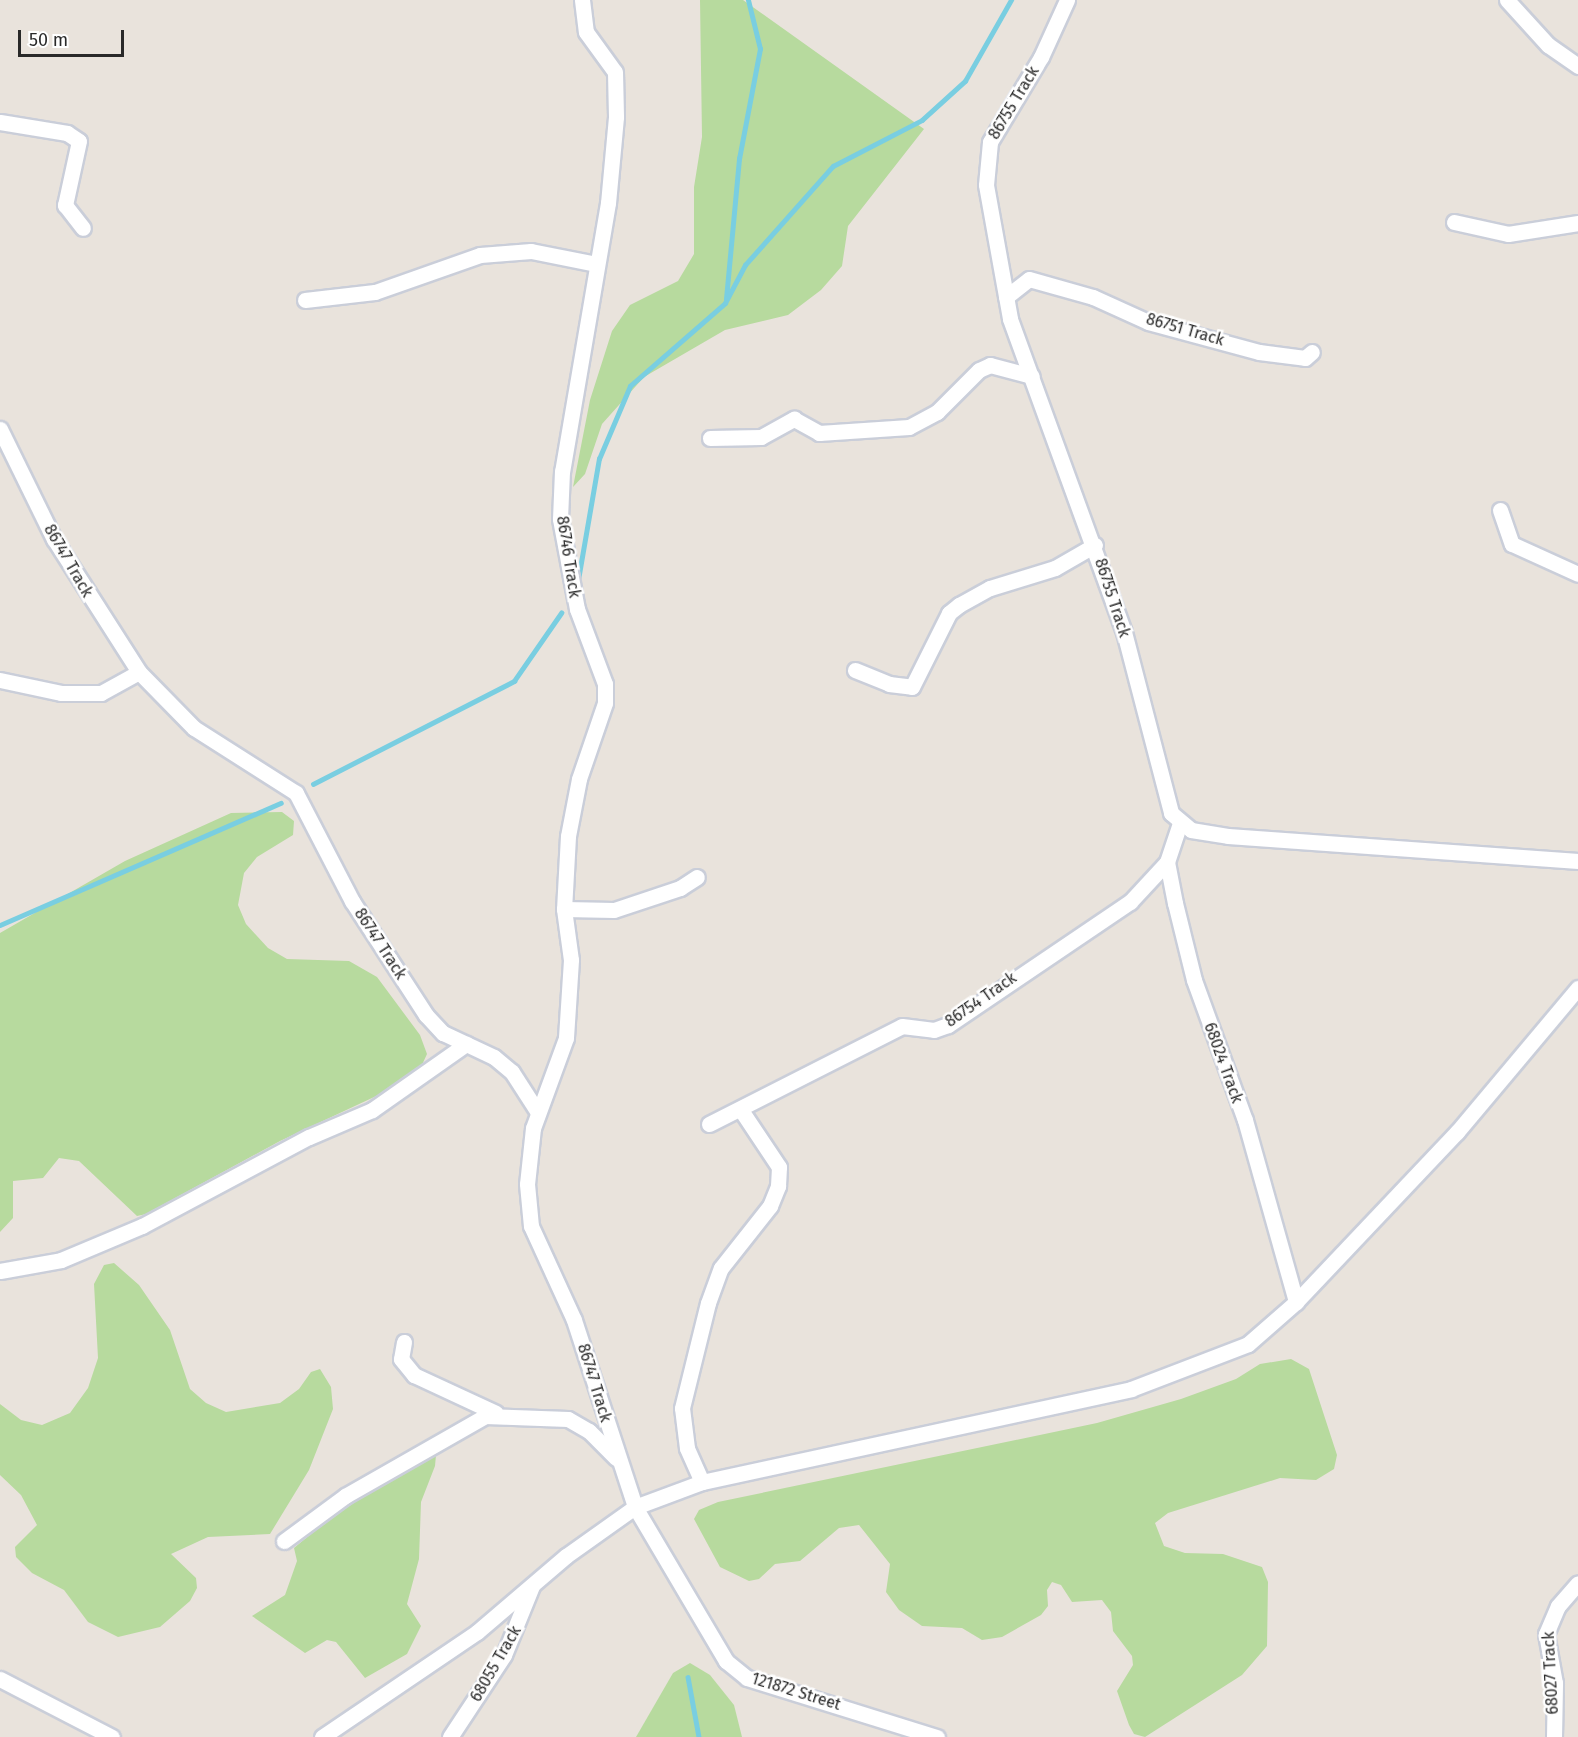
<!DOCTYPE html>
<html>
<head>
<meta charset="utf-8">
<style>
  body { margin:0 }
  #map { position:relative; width:1578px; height:1737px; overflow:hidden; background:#e9e3dc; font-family:"Fira Sans",sans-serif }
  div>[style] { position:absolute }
  .green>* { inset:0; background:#b7da9e }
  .stream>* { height:4.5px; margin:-2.25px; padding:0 2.25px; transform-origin:2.25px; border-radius:2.25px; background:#79cee1 }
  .roads { filter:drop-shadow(2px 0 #caced9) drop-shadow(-2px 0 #caced9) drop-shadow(0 2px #caced9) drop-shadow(0 -2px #caced9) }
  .minor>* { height:15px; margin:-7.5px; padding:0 7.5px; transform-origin:7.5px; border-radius:7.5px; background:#fff }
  span { translate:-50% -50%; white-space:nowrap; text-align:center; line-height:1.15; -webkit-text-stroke:5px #fff; paint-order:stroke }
  .street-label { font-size:16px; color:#292929 }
  .scale { position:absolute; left:18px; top:30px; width:106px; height:27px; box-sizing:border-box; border:3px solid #292929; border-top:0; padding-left:8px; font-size:18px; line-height:21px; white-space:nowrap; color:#292929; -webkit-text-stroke:4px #fff; paint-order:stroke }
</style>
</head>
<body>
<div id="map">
  <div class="green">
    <i style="clip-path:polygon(700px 0,743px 0,924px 129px,848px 226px,842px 266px,821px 290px,788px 315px,725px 330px,644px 377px,602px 424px,585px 474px,573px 487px,590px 400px,612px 331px,630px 305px,678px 281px,694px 254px,694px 187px,702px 137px)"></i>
    <i style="clip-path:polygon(282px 812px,294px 821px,293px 835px,257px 857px,244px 873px,238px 905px,246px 924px,268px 948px,287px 959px,349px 961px,377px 977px,420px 1035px,427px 1054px,421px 1067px,387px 1091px,280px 1141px,146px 1214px,137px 1216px,79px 1161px,59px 1158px,43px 1178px,13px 1181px,13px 1218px,0 1232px,0 933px,125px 861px,231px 813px)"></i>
    <i style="clip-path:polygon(114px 1263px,139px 1285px,170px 1330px,190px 1389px,206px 1403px,226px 1412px,280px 1403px,299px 1389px,311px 1372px,320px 1369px,331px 1387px,333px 1409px,309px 1470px,270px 1534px,208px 1537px,171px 1554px,196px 1578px,197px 1588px,190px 1601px,160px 1627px,118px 1637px,88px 1622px,64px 1590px,32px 1573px,16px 1557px,15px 1547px,37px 1525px,21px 1495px,0 1475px,0 1404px,21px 1420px,42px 1425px,70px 1413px,88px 1388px,98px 1358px,94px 1284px,104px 1265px)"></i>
    <i style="clip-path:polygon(1291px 1359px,1309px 1369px,1337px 1455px,1334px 1469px,1316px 1480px,1280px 1478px,1168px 1513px,1155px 1523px,1164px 1546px,1185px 1553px,1223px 1554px,1262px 1567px,1268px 1582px,1267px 1646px,1242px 1675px,1145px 1737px,1134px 1734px,1129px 1725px,1117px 1691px,1133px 1665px,1132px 1656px,1113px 1631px,1111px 1612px,1102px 1600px,1072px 1602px,1061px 1585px,1052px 1582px,1047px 1590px,1048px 1606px,1041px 1615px,1002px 1637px,982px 1640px,962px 1628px,922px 1626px,899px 1610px,886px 1592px,890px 1564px,859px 1525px,839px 1528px,800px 1561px,775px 1564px,759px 1579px,749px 1581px,720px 1567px,694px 1519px,699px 1510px,718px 1502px,1097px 1423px,1181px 1399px,1236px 1379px,1260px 1364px)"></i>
    <i style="clip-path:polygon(431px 1454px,436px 1455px,435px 1466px,421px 1502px,419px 1559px,407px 1604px,421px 1626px,407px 1654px,365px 1678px,336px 1642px,327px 1640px,305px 1653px,252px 1616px,285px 1595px,297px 1561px,294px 1548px,347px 1504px)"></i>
    <i style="clip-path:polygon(690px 1663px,710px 1675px,734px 1705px,742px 1737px,636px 1737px,673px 1673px)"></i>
  </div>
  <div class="stream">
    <i style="left:726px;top:299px;width:141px;rotate:-84.7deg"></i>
    <i style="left:739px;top:159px;width:112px;rotate:-79.2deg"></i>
    <i style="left:760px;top:49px;width:50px;rotate:-103.8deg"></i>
    <i style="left:578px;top:580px;width:123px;rotate:-80.2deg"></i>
    <i style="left:599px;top:459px;width:79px;rotate:-67deg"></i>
    <i style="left:630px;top:386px;width:126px;rotate:-41.1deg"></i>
    <i style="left:725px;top:303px;width:43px;rotate:-62.2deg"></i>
    <i style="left:745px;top:265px;width:132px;rotate:-48.4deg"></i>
    <i style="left:833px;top:166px;width:100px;rotate:-27.3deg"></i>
    <i style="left:922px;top:120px;width:58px;rotate:-42.2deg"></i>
    <i style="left:965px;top:81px;width:93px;rotate:-60.4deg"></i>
    <i style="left:313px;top:784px;width:226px;rotate:-27.1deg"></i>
    <i style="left:514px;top:681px;width:83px;rotate:-55.3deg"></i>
    <i style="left:0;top:925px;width:306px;rotate:-23.5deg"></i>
    <i style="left:688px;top:1677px;width:61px;rotate:79.6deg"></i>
  </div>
  <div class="roads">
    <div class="minor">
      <i style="left:582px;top:0;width:32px;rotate:83deg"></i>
      <i style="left:586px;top:32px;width:49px;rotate:54.1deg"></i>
      <i style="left:615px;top:72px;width:45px;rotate:88.7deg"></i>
      <i style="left:616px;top:117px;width:86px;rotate:95.3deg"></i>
      <i style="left:608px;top:203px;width:272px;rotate:99.7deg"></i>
      <i style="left:562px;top:471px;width:48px;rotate:92.4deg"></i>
      <i style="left:560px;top:519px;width:92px;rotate:79.3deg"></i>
      <i style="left:577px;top:609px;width:80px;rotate:69.5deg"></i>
      <i style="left:605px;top:684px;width:19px;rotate:90deg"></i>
      <i style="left:605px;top:703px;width:80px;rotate:108.9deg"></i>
      <i style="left:579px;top:779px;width:58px;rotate:100.9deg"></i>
      <i style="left:568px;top:836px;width:73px;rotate:93.1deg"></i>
      <i style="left:564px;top:909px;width:51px;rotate:82.2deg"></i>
      <i style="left:571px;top:960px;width:78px;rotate:93.7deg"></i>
      <i style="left:566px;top:1038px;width:96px;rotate:110.1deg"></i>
      <i style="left:533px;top:1128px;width:56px;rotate:96.1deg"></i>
      <i style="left:527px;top:1184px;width:42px;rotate:84.6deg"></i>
      <i style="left:531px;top:1226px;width:103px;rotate:65.4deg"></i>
      <i style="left:574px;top:1320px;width:197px;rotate:71.9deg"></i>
      <i style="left:635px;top:1507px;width:179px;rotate:59.4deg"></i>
      <i style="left:726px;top:1661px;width:27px;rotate:39deg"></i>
      <i style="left:747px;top:1678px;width:199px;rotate:17.3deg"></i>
      <i style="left:1067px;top:0;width:63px;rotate:114.5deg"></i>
      <i style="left:1041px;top:57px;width:99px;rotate:121deg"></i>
      <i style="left:990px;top:142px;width:43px;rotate:95.3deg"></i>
      <i style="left:986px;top:185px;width:136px;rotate:79.8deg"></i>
      <i style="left:1010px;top:319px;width:333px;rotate:70deg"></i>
      <i style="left:1124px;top:632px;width:187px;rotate:75.4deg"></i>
      <i style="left:1171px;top:813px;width:26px;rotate:40deg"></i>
      <i style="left:1191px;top:830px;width:37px;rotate:9deg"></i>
      <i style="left:1228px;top:836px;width:351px;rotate:4.1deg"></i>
      <i style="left:1507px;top:0;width:61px;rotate:47.7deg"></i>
      <i style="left:1548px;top:45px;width:37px;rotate:35deg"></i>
      <i style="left:0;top:122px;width:68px;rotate:9.3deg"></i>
      <i style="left:67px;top:133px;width:14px;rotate:34deg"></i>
      <i style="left:79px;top:141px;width:66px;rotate:102.3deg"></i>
      <i style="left:65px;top:205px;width:29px;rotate:52deg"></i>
      <i style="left:1454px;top:222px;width:55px;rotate:12.5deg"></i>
      <i style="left:1508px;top:234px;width:71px;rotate:-8.9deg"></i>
      <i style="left:1006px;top:297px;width:29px;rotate:-38deg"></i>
      <i style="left:1029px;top:279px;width:66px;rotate:15.7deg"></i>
      <i style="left:1093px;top:297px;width:60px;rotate:24.4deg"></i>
      <i style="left:1148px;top:322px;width:115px;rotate:15.1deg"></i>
      <i style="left:1259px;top:352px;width:46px;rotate:7.4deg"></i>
      <i style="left:1305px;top:358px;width:9px;rotate:-41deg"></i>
      <i style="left:305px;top:300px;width:70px;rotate:-6.5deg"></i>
      <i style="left:375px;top:292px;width:111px;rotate:-19.4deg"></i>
      <i style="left:480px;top:255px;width:51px;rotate:-4.5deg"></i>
      <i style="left:531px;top:251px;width:66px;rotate:11.3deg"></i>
      <i style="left:0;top:429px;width:123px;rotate:63.9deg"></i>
      <i style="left:54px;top:539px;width:158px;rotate:57.4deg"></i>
      <i style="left:139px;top:672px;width:78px;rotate:45.5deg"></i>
      <i style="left:194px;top:728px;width:121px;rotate:32.5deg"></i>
      <i style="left:296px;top:793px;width:122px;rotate:62.6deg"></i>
      <i style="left:352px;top:901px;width:136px;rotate:57deg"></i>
      <i style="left:426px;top:1015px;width:25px;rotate:47deg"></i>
      <i style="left:443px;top:1033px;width:56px;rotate:25.2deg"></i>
      <i style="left:494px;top:1057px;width:23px;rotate:40deg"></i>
      <i style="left:512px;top:1072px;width:46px;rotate:57.3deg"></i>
      <i style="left:710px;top:438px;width:51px;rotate:-1.1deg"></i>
      <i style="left:761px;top:437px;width:38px;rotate:-29deg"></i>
      <i style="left:794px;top:419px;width:29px;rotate:29deg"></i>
      <i style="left:819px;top:433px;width:90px;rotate:-3.8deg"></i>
      <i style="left:909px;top:427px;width:32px;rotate:-28deg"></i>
      <i style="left:937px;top:412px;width:59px;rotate:-45deg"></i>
      <i style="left:979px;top:370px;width:12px;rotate:-24deg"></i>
      <i style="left:990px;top:365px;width:43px;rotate:14.7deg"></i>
      <i style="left:1500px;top:510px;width:36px;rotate:71deg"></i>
      <i style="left:1512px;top:544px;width:72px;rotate:24.4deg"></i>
      <i style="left:855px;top:670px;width:37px;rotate:22deg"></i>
      <i style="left:889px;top:684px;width:23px;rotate:7deg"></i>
      <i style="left:912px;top:687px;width:83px;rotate:-63.4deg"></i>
      <i style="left:949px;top:613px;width:13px;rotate:-39deg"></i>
      <i style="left:959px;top:605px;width:35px;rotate:-29deg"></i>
      <i style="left:990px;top:588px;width:68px;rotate:-17.1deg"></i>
      <i style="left:1055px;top:568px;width:46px;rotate:-29.9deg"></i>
      <i style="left:0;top:680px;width:62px;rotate:12deg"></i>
      <i style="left:61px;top:693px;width:40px"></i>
      <i style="left:101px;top:693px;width:43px;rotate:-28.9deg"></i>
      <i style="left:1180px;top:823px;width:41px;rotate:108.4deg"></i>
      <i style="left:1167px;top:862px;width:42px;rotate:79deg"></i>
      <i style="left:1175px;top:903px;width:79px;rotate:76.1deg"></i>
      <i style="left:1194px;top:980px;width:149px;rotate:70deg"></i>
      <i style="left:1245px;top:1120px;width:189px;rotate:74.3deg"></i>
      <i style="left:564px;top:909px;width:50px;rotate:1.1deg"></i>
      <i style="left:614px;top:910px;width:70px;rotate:-18.4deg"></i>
      <i style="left:680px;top:888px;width:20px;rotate:-33deg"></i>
      <i style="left:709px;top:1124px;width:216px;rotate:-26.9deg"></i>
      <i style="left:902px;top:1026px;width:32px;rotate:7deg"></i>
      <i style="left:934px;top:1030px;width:15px;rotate:-20deg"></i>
      <i style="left:948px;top:1025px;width:220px;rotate:-34.1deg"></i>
      <i style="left:1130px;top:902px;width:54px;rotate:-47.2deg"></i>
      <i style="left:0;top:1271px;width:62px;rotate:-10.2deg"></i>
      <i style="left:61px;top:1260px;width:88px;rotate:-22.8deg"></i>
      <i style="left:142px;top:1226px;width:189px;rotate:-28.1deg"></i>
      <i style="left:309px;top:1137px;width:69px;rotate:-23.2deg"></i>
      <i style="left:372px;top:1110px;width:115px;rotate:-35.1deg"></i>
      <i style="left:404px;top:1342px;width:17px;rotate:100deg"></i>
      <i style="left:401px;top:1359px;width:21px;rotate:51deg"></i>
      <i style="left:414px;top:1375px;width:90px;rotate:24.9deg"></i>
      <i style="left:702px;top:1482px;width:37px;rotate:-114deg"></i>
      <i style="left:687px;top:1448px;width:40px;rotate:-97.1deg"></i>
      <i style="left:682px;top:1408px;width:108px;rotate:-76.1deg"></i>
      <i style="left:708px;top:1303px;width:37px;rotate:-70deg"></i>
      <i style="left:721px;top:1268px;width:79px;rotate:-51.7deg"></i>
      <i style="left:770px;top:1206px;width:22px;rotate:-68deg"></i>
      <i style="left:778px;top:1186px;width:19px;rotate:-87deg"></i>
      <i style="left:779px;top:1167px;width:69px;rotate:-123.7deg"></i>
      <i style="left:284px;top:1541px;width:76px;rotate:-36.4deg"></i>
      <i style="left:345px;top:1496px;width:161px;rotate:-29.7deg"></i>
      <i style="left:485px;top:1416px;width:83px;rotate:2.1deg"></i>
      <i style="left:568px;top:1419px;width:24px;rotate:30deg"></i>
      <i style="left:589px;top:1431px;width:38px;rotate:45deg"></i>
      <i style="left:0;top:1679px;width:126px;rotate:27.4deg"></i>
      <i style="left:322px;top:1737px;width:187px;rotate:-34.1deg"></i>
      <i style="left:477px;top:1632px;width:117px;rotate:-40.5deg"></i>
      <i style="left:566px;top:1556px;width:85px;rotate:-35.4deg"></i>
      <i style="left:635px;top:1507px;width:72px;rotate:-20.5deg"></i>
      <i style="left:702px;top:1482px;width:439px;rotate:-12.2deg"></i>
      <i style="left:1131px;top:1389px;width:125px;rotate:-21deg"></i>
      <i style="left:1248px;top:1344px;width:64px;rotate:-41.2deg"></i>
      <i style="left:1296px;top:1302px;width:234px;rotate:-46.6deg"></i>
      <i style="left:1457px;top:1132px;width:188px;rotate:-50deg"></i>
      <i style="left:450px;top:1737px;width:98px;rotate:-56.6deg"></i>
      <i style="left:504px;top:1655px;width:74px;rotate:-67.9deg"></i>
      <i style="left:1554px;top:1737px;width:54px;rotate:-88.9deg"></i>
      <i style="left:1555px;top:1683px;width:50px;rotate:-100.4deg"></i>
      <i style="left:1546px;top:1634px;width:30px;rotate:-67deg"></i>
      <i style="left:1558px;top:1606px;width:30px;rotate:-49deg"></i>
    </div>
  </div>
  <div class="street-label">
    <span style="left:1014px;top:103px;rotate:-59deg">86755 Track</span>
    <span style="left:1185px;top:330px;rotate:16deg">86751 Track</span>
    <span style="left:568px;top:557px;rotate:81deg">86746 Track</span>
    <span style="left:68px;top:561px;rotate:60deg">86747 Track</span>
    <span style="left:1112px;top:598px;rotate:72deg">86755 Track</span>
    <span style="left:380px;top:944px;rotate:57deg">86747 Track</span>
    <span style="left:981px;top:1000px;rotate:-35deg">86754 Track</span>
    <span style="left:1223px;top:1063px;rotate:70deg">68024 Track</span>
    <span style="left:594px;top:1383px;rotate:73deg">86747 Track</span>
    <span style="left:496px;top:1664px;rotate:-60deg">68055 Track</span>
    <span style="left:1551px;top:1673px;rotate:-93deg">68027 Track</span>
    <span style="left:796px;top:1692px;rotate:17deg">121872 Street</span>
  </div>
  <div class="scale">50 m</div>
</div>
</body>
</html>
